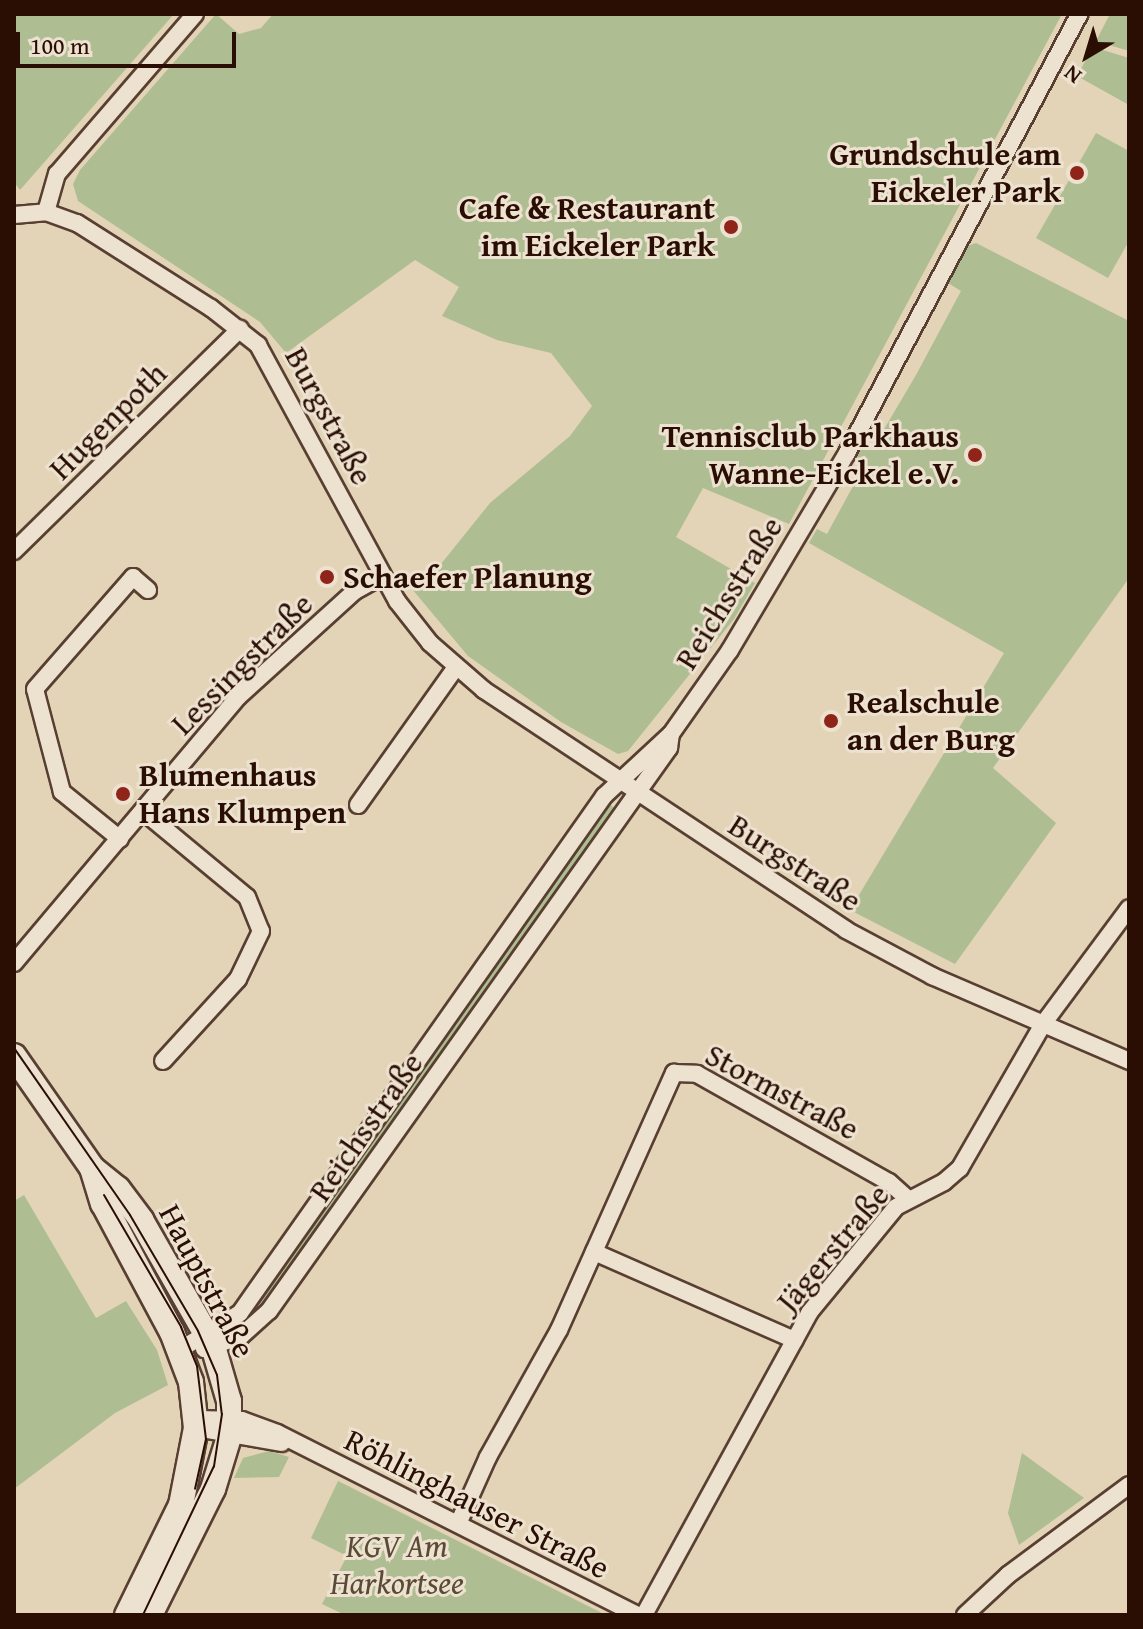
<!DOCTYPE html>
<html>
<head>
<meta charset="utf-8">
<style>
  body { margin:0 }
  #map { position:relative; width:1143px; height:1629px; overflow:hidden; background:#e3d3b7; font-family:"Gentium Book Plus",serif }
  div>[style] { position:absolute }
  .green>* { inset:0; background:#afbd92 }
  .roads { filter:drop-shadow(2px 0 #583f31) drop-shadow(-2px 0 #583f31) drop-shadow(0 2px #583f31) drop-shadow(0 -2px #583f31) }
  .street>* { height:16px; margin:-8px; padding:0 8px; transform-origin:8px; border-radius:8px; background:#ede2d0 }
  .secondary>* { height:24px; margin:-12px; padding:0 12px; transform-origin:12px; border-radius:12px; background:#ede2d0 }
  .tram>* { height:2px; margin:-1px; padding:0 1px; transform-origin:1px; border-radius:1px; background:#2a0e04 }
  .dots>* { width:22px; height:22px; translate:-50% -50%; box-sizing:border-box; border:4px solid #ede2d0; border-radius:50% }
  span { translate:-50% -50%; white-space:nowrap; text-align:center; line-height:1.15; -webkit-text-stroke:6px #ede2d0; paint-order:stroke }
  .poi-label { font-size:32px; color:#2a0e04; font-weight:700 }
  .right { translate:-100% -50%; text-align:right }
  .left { translate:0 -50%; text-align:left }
  .street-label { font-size:32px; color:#2a0e04 }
  .park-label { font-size:32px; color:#594b36; font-style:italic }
  .frame { position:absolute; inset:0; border:16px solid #2a0e04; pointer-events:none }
  .north { position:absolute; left:1047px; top:16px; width:80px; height:80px; -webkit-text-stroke:6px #ede2d0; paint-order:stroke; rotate:218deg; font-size:22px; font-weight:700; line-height:32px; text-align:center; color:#2a0e04 }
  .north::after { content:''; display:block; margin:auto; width:28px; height:36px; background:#2a0e04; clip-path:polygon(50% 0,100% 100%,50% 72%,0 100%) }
  .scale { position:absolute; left:16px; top:32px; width:220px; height:36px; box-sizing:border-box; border:4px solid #2a0e04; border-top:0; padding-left:10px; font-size:24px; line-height:28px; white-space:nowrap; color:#2a0e04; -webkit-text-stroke:6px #ede2d0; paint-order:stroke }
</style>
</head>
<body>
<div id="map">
  <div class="green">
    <i style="clip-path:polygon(14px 14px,174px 14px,20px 190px,14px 182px)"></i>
    <i style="clip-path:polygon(216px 14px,239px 34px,261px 28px,273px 14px,1062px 14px,789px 524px,703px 488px,676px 537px,755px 583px,734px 619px,628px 751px,618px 754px,561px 722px,468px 656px,407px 583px,433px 574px,490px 503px,570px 436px,592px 406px,551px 353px,497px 340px,442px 316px,459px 287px,415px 260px,286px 353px,260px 322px,78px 201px,73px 184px,80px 170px)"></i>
    <i style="clip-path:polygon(1110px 14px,1129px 14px,1129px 51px,1096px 41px)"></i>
    <i style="clip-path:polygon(1093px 47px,1129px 58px,1129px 105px,1077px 76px)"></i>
    <i style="clip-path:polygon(1096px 133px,1129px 151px,1129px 241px,1108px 278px,1036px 238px)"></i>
    <i style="clip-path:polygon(976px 243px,1129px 321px,1129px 578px,993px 768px,1056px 823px,955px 964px,850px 910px,1004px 653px,809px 543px,817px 529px,827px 534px,864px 466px,854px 460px,862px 443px,873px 448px,916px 375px,961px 291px,948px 283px,967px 246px)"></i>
    <i style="clip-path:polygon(606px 802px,616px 809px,265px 1309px,236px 1331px)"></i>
    <i style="clip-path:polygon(24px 1195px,96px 1318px,126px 1301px,157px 1350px,168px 1385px,115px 1413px,14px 1489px,14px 1201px)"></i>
    <i style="clip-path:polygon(269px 1451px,289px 1457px,279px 1477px,234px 1478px,243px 1458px)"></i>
    <i style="clip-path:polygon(1022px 1453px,1084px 1498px,1019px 1545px,1008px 1513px)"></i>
    <i style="clip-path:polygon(338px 1481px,600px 1612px,604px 1615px,345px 1615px,322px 1604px,347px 1556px,311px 1538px)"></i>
  </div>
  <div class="roads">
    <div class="street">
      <i style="left:46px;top:212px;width:40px;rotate:-74deg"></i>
      <i style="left:57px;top:174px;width:211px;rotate:-49.2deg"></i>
      <i style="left:14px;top:215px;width:32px;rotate:-5deg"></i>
      <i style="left:46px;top:212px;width:33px;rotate:20deg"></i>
      <i style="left:77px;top:223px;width:159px;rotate:32.4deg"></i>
      <i style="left:211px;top:308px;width:60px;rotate:38.2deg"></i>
      <i style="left:258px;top:345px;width:291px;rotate:61.5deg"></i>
      <i style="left:397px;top:601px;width:53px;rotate:51.8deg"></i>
      <i style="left:430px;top:643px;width:72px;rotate:41deg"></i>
      <i style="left:484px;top:690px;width:434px;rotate:33.5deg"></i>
      <i style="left:846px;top:930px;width:98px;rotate:28.1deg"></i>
      <i style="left:932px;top:976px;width:215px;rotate:23.3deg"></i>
      <i style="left:14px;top:551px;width:317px;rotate:-44.5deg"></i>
      <i style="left:358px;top:805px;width:169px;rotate:-54.6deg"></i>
      <i style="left:143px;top:811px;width:135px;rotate:39.6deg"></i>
      <i style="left:247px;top:897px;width:37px;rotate:68deg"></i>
      <i style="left:261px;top:931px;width:53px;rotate:115.6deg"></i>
      <i style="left:238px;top:979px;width:111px;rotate:132.4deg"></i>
      <i style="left:120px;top:839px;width:75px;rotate:-141deg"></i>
      <i style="left:62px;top:792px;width:106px;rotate:-104.7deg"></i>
      <i style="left:35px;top:689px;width:149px;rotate:-48.8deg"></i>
      <i style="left:133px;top:577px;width:20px;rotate:41deg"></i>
      <i style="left:14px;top:963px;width:348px;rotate:-49.9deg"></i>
      <i style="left:238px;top:697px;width:158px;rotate:-42.2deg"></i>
      <i style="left:355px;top:591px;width:31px;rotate:-29deg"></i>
      <i style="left:594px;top:1252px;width:219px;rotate:23.7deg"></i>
      <i style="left:181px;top:1349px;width:69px;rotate:-31.4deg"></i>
      <i style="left:240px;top:1313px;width:632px;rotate:-54.85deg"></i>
      <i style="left:604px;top:796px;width:91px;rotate:-42.8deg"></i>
      <i style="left:671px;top:734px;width:103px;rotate:-54.9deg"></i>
      <i style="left:730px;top:650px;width:229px;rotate:-59.3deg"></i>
      <i style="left:847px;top:453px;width:497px;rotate:-62.1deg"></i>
      <i style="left:204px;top:1349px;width:39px;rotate:-19deg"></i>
      <i style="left:241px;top:1336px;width:38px;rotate:-42deg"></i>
      <i style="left:269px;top:1311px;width:691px;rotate:-54.61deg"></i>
      <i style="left:669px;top:748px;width:14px;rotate:-82deg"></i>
      <i style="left:196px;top:1419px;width:46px;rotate:1.2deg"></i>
      <i style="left:242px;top:1420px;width:37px;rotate:20deg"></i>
      <i style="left:277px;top:1433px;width:403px;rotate:26.8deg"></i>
      <i style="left:196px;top:1428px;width:87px;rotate:9.9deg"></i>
      <i style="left:458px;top:1524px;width:73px;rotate:-65.9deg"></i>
      <i style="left:488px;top:1457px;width:145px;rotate:-60.8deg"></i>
      <i style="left:559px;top:1330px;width:282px;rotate:-65.9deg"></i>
      <i style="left:674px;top:1073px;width:23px;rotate:2deg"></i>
      <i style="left:697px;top:1074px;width:220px;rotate:29.4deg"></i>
      <i style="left:889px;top:1182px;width:24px;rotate:42deg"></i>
      <i style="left:644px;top:1615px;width:344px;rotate:-61.3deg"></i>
      <i style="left:809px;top:1313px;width:137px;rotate:-50.6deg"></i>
      <i style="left:896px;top:1207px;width:54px;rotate:-27.5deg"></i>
      <i style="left:944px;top:1182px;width:21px;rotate:-41deg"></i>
      <i style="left:960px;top:1168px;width:166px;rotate:-60deg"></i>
      <i style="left:1043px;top:1024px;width:144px;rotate:-53.4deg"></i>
      <i style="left:965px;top:1615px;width:59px;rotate:-42.9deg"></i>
      <i style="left:1008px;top:1575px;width:151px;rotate:-36.6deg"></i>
    </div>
    <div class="secondary">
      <i style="left:14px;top:1056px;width:136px;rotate:55.1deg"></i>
      <i style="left:92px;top:1168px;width:37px;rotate:73deg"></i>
      <i style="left:103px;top:1203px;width:146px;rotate:61.9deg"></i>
      <i style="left:172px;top:1332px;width:53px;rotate:69.2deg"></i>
      <i style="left:191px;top:1382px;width:46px;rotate:83.8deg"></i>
      <i style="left:196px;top:1428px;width:78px;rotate:101deg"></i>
      <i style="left:181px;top:1505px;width:123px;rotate:116.1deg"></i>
      <i style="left:92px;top:1168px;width:33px;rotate:39deg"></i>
      <i style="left:118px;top:1189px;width:39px;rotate:53deg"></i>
      <i style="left:141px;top:1220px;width:145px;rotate:60.3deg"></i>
      <i style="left:213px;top:1346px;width:57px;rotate:73.8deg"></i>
      <i style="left:229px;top:1401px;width:36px;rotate:90deg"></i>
      <i style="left:229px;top:1437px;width:54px;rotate:107.1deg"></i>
      <i style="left:213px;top:1489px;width:141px;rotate:116.6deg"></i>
    </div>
  </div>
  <div class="tram">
    <i style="left:14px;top:1048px;width:203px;rotate:55.2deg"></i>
    <i style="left:130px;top:1215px;width:134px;rotate:59.6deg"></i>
    <i style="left:198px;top:1331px;width:48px;rotate:66.6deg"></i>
    <i style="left:217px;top:1375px;width:39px;rotate:83deg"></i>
    <i style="left:222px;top:1414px;width:53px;rotate:98.7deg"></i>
    <i style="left:214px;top:1466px;width:165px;rotate:115.5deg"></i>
    <i style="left:104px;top:1195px;width:153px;rotate:59.7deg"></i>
    <i style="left:181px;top:1327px;width:42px;rotate:67.7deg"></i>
    <i style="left:197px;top:1366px;width:74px;rotate:83deg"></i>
    <i style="left:206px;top:1439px;width:51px;rotate:102.4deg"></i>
  </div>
  <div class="dots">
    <i style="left:1077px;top:173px;background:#8f2418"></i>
    <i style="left:731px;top:227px;background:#8f2418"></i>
    <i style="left:975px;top:455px;background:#8f2418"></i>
    <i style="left:327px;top:577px;background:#8f2418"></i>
    <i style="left:831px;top:721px;background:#8f2418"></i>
    <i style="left:123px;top:794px;background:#8f2418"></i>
  </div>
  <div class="poi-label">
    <span class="right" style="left:1061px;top:173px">Grundschule am<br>Eickeler Park</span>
    <span class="right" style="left:715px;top:227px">Cafe &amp; Restaurant<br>im Eickeler Park</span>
    <span class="right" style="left:959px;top:455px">Tennisclub Parkhaus<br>Wanne-Eickel e.V.</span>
    <span class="left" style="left:343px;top:577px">Schaefer Planung</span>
    <span class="left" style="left:847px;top:721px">Realschule<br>an der Burg</span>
    <span class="left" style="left:139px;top:794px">Blumenhaus<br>Hans Klumpen</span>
  </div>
  <div class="street-label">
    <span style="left:329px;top:416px;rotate:62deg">Burgstraße</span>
    <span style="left:108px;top:421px;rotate:-45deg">Hugenpoth</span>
    <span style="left:729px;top:593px;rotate:-58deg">Reichsstraße</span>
    <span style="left:242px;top:664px;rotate:-45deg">Lessingstraße</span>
    <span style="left:795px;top:863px;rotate:33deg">Burgstraße</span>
    <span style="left:782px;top:1092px;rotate:28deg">Stormstraße</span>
    <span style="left:366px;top:1127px;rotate:-55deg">Reichsstraße</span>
    <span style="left:833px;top:1248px;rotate:-50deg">Jägerstraße</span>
    <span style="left:207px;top:1281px;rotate:62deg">Hauptstraße</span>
    <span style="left:477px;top:1504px;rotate:27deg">Röhlinghauser Straße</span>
  </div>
  <div class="park-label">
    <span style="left:397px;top:1565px">KGV Am<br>Harkortsee</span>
  </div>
  <div class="frame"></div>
  <div class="north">N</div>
  <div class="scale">100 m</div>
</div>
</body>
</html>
